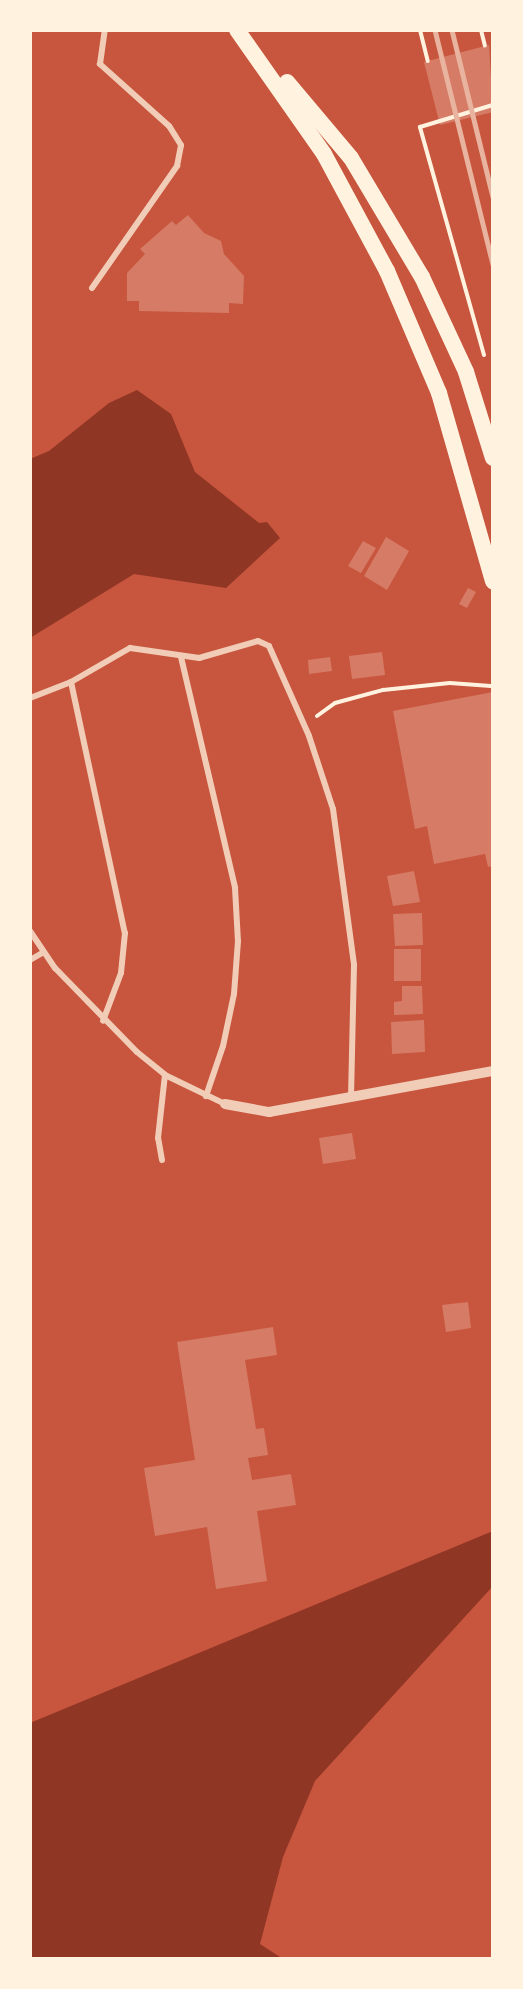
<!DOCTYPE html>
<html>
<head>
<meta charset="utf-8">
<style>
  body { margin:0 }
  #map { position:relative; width:523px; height:1989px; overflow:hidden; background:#c8553d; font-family:Quicksand,sans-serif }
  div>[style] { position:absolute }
  .water>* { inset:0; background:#8f3625 }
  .building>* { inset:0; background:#d67c66 }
  .path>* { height:4px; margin:-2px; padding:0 2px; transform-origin:2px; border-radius:2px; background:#fff3e0 }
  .minor>* { height:6px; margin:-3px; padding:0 3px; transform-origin:3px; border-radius:3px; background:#f1ccb7 }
  .tertiary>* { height:10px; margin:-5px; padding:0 5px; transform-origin:5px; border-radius:5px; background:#f1ccb7 }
  .trunk>* { height:16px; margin:-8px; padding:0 8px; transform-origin:8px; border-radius:8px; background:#fff3e0 }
  .rail>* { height:4.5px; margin:-2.25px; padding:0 2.25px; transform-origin:2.25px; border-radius:2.25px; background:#e9b49f }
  span { translate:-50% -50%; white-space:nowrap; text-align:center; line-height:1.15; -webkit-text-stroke:4.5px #fff3e0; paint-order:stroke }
  .frame { position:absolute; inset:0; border:32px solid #fff3e0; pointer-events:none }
</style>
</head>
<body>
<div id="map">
  <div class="water">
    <i style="clip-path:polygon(137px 390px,171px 414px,195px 472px,259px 523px,267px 522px,280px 538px,226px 588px,134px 574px,30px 638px,30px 459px,49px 451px,109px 403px)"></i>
    <i style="clip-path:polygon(493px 1531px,493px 1586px,315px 1781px,283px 1857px,260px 1944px,283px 1959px,30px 1959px,30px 1723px)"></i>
  </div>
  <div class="building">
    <i style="clip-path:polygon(489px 45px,493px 112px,440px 125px,424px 62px)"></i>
    <i style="clip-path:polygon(188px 215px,204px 233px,221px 241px,224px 254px,244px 276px,243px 304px,229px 303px,229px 313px,139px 311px,139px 301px,127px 301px,127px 273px,145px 254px,140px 249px,172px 221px,176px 225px)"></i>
    <i style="clip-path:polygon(386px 537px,409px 551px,387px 590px,364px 576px)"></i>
    <i style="clip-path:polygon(363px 541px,376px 548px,361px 573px,348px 566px)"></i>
    <i style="clip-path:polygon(468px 588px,476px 592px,467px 608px,459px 604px)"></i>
    <i style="clip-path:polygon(382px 652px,385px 675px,352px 679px,349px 656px)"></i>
    <i style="clip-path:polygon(330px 657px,332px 671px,309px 674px,308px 660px)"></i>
    <i style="clip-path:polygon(493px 692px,493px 866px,488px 867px,485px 854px,434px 864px,427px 826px,415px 829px,393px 711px)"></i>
    <i style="clip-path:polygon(414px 871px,420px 902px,393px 906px,387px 876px)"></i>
    <i style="clip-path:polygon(422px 913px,423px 945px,395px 946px,393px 914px)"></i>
    <i style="clip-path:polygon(394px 949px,421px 949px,421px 981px,394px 981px)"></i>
    <i style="clip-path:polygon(402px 986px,422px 986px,423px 1014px,394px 1015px,394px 1002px,402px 1001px)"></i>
    <i style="clip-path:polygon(424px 1020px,425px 1052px,392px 1054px,391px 1022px)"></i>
    <i style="clip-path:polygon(352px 1133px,356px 1159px,323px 1164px,319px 1138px)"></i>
    <i style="clip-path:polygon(468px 1302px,471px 1328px,446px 1332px,442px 1305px)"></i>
    <i style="clip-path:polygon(273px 1327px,277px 1355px,245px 1360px,256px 1429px,264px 1428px,268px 1455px,248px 1458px,252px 1480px,291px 1474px,296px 1505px,257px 1511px,267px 1581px,216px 1589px,207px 1527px,155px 1536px,144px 1468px,195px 1460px,177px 1342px)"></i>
  </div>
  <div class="path">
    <i style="left:420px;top:30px;width:32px;rotate:76deg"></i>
    <i style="left:481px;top:30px;width:16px;rotate:76deg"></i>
    <i style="left:484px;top:355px;width:237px;rotate:-105.7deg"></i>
    <i style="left:420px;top:127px;width:76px;rotate:-16.8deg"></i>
    <i style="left:317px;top:716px;width:22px;rotate:-36deg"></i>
    <i style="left:335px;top:703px;width:50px;rotate:-15.2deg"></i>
    <i style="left:383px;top:690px;width:67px;rotate:-6deg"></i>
    <i style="left:450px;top:683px;width:41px;rotate:4.2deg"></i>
  </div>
  <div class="minor">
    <i style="left:92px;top:288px;width:149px;rotate:-55.1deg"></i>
    <i style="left:177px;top:166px;width:21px;rotate:-79deg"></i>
    <i style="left:181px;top:145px;width:22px;rotate:-122deg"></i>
    <i style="left:169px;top:126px;width:93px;rotate:-138.1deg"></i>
    <i style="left:100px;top:64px;width:34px;rotate:-82deg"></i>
    <i style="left:181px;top:657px;width:237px;rotate:76.8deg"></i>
    <i style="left:235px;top:888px;width:53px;rotate:86.8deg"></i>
    <i style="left:238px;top:941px;width:53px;rotate:94.3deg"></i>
    <i style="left:234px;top:994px;width:53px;rotate:101.9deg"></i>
    <i style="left:223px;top:1046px;width:53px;rotate:108.8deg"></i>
    <i style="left:71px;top:682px;width:257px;rotate:77.9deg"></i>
    <i style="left:125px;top:933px;width:40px;rotate:95.7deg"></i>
    <i style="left:121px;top:973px;width:51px;rotate:110.6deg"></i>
    <i style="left:30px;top:698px;width:44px;rotate:-21.3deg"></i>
    <i style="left:71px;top:682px;width:68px;rotate:-30deg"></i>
    <i style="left:130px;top:648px;width:70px;rotate:8.2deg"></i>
    <i style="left:199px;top:658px;width:61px;rotate:-16.1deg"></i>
    <i style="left:258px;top:641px;width:12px;rotate:24deg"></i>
    <i style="left:269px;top:646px;width:98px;rotate:66deg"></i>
    <i style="left:309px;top:736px;width:77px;rotate:71.8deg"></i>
    <i style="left:333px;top:809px;width:157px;rotate:82.3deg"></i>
    <i style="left:354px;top:965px;width:132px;rotate:91.3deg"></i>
    <i style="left:30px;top:931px;width:45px;rotate:56deg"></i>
    <i style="left:55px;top:968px;width:117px;rotate:45.7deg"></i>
    <i style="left:137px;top:1052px;width:36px;rotate:39deg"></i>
    <i style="left:165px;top:1075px;width:67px;rotate:25.8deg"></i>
    <i style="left:30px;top:960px;width:16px;rotate:-30deg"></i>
    <i style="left:162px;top:1160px;width:22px;rotate:-100deg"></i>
    <i style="left:158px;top:1138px;width:63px;rotate:-83.7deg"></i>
  </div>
  <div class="tertiary">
    <i style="left:225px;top:1104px;width:45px;rotate:10.3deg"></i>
    <i style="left:269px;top:1112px;width:228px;rotate:-10.4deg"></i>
  </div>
  <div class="trunk">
    <i style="left:237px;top:30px;width:151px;rotate:54.9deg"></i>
    <i style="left:324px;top:154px;width:133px;rotate:61.7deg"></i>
    <i style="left:387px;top:271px;width:133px;rotate:66.9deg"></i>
    <i style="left:439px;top:393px;width:196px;rotate:74deg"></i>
    <i style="left:287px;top:82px;width:99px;rotate:49.9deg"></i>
    <i style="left:351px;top:158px;width:139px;rotate:59.2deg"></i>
    <i style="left:422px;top:277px;width:105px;rotate:65.1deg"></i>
    <i style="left:466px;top:372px;width:90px;rotate:72.6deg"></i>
  </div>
  <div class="rail">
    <i style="left:435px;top:30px;width:241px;rotate:76.1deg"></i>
    <i style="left:452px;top:30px;width:172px;rotate:76.2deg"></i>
  </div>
  <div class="frame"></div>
</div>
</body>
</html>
